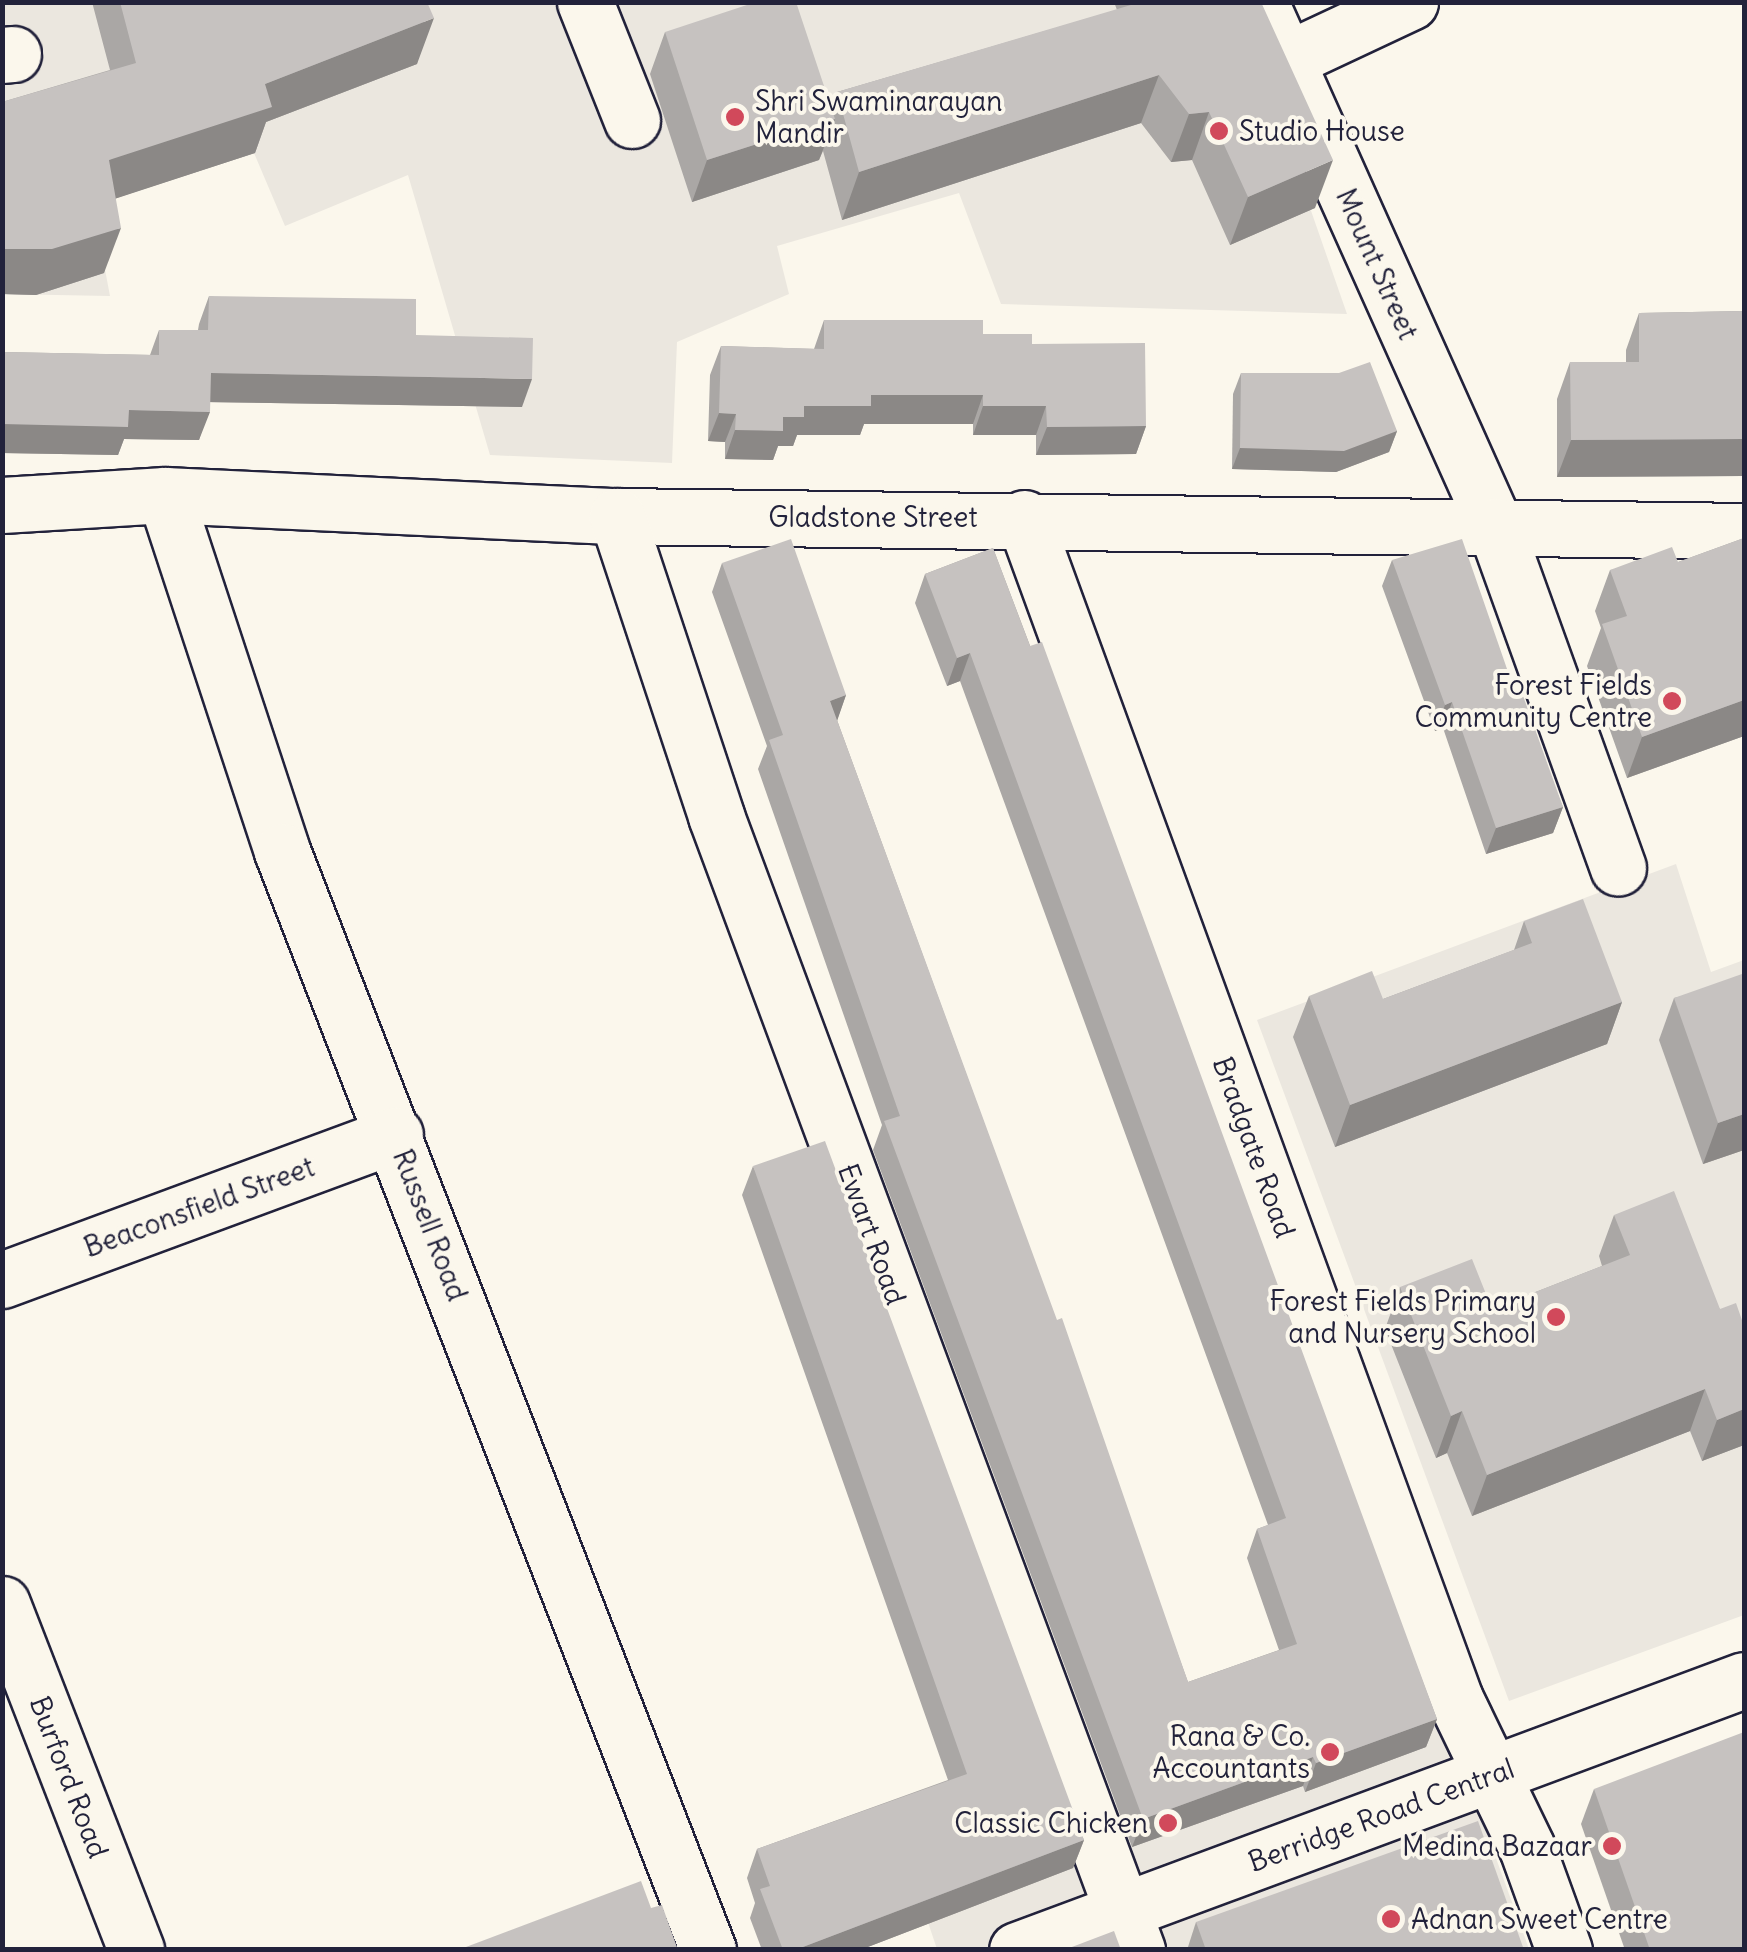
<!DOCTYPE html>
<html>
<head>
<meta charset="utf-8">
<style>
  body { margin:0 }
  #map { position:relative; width:1747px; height:1952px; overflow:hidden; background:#fbf7ec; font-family:Delius,sans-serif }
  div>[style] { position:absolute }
  .built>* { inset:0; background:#ebe7df }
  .roads { filter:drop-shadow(2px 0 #22223b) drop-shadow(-2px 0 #22223b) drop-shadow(0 2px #22223b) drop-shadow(0 -2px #22223b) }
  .minor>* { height:55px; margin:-27.5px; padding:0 27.5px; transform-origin:27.5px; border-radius:27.5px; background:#fbf7ec }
  .wall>* { inset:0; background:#aaa7a5 }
  .shaded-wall>* { inset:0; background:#8b8886 }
  .building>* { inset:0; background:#c6c2c0 }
  .dots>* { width:28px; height:28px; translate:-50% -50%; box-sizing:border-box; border:5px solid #fbf7ec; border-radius:50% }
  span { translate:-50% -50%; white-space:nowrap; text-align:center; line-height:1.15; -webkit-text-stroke:8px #fbf7ec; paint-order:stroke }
  .poi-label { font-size:28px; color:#22223b }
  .left { translate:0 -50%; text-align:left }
  .right { translate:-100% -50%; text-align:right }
  .street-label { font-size:28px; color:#22223b }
  .frame { position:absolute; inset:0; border:5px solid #22223b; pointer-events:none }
</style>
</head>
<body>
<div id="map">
  <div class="built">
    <i style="clip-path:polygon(1230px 2px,1270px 93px,1347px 314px,1001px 304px,959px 193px,777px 246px,789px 294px,677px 342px,672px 463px,490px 455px,408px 175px,285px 226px,254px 153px,93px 206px,110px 296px,3px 294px,3px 3px)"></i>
    <i style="clip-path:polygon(1676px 864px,1711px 972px,1744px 960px,1744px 1615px,1509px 1701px,1257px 1020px)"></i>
    <i style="clip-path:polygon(1436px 1693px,1529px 1949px,937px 1949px,916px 1887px,1105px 1809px)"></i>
  </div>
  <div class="roads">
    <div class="minor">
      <i style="left:585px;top:2px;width:127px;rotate:68.3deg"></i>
      <i style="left:1260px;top:2px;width:574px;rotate:65.85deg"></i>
      <i style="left:1495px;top:526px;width:363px;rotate:70.2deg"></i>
      <i style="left:2px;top:55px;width:11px;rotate:-5deg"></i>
      <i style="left:1286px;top:60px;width:137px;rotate:-25.1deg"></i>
      <i style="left:165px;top:495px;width:375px;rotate:71.8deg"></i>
      <i style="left:282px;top:851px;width:1179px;rotate:68.81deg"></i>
      <i style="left:2px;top:505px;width:163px;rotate:-3.5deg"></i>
      <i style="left:165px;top:495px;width:452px;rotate:2.7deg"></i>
      <i style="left:617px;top:516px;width:1127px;rotate:0.76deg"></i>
      <i style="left:617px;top:516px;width:316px;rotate:71.7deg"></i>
      <i style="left:716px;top:816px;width:1210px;rotate:69.63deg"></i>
      <i style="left:1024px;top:518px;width:1257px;rotate:69.95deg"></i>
      <i style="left:1455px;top:1699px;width:165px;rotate:64.2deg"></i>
      <i style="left:1527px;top:1848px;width:109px;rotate:70.1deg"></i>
      <i style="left:2px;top:1280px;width:419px;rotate:-20.3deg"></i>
      <i style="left:2px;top:1604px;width:371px;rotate:68.8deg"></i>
      <i style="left:1017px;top:1950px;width:776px;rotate:-20.37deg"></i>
    </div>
  </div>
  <div class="wall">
    <i style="clip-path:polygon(92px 2px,427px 2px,417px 64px,266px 122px,255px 153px,116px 198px,104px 273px,36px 295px,2px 294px,2px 102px,110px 70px)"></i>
    <i style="clip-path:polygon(1114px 2px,1261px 2px,1315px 208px,1230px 245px,1192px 160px,1171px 162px,1141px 123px,842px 220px,823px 151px,819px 160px,692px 202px,650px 74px,665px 32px,831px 108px,837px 92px,1117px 10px)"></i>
    <i style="clip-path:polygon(209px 296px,416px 335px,522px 407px,210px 402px,199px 440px,124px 439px,118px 455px,2px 453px,2px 352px,150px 355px,159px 330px,198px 330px,199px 324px)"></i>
    <i style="clip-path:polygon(1744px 311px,1744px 476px,1557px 477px,1557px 399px,1570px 362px,1626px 362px,1626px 350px,1639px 313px)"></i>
    <i style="clip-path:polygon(824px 320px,983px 334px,1032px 344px,1146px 426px,1136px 454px,1036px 455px,1036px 435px,973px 435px,973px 424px,864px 424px,860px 435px,797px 435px,793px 446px,778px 446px,773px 460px,725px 459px,725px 442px,708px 441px,710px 375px,721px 346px,814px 349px)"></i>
    <i style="clip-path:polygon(1241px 373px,1339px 373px,1397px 431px,1389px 452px,1336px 472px,1232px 469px,1233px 394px)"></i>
    <i style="clip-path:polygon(1744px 538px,1744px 736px,1627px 778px,1587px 666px,1601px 628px,1595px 611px,1610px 570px,1678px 562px)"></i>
    <i style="clip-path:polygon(993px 548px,1437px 1719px,1426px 1747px,1305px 1792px,1303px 1786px,1132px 1847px,873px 1150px,882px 1125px,758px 769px,767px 746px,712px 592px,722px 563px,846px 695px,837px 720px,1188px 1682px,1279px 1650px,1247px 1558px,1257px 1529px,1268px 1525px,960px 681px,947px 686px,915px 603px,925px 574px)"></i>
    <i style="clip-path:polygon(1392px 560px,1515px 692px,1563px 807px,1553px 833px,1486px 854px,1443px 728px,1435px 731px,1382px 586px)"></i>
    <i style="clip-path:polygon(1524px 921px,1622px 1002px,1607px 1044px,1335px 1147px,1293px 1037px,1309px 996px,1383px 999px,1514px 950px)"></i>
    <i style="clip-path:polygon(1744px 981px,1744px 1150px,1703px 1164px,1659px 1040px,1674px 998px)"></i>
    <i style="clip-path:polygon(753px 1166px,1084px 1840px,1073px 1868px,860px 1950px,762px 1950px,750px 1918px,755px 1903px,747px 1878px,757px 1849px,948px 1780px,742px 1195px)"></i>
    <i style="clip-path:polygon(1614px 1215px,1720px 1309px,1744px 1326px,1744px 1445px,1702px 1461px,1690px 1431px,1472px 1516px,1447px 1453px,1436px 1458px,1385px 1329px,1400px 1287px,1492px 1309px,1602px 1266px,1599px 1256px)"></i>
    <i style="clip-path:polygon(1594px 1789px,1744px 1950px,1625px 1950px,1581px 1824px)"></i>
    <i style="clip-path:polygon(1196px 1922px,1524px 1950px,1187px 1950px)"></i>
  </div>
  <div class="shaded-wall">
    <i style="clip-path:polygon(434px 18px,417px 64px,266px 122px,255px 153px,93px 206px,109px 160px,265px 84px)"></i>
    <i style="clip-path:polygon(1159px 75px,1141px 123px,842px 220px,859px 172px)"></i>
    <i style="clip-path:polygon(1209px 112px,1192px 160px,1171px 162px,1189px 114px)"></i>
    <i style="clip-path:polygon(835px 119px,819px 160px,692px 202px,707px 160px)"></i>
    <i style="clip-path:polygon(1333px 160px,1315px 208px,1230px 245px,1248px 197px)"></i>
    <i style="clip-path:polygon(121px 228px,104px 273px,36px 295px,2px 294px,2px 249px)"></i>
    <i style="clip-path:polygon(211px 373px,532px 379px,522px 407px,200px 402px)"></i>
    <i style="clip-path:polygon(871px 395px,983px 395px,973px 424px,864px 424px,860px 435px,797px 435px,793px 446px,778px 446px,773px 460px,725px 459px,735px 430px,783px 417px,804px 406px)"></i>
    <i style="clip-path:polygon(983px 406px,1046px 406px,1036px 435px,973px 435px)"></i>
    <i style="clip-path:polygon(129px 410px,210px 412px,199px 440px,124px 439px,118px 455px,2px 453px,2px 424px)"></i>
    <i style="clip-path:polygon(719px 413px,736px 414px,725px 442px,708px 441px)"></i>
    <i style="clip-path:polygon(1146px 426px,1136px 454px,1036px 455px,1047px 427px)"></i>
    <i style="clip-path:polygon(1397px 431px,1389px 452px,1336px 472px,1232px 469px,1240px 448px)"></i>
    <i style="clip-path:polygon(1744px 439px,1744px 476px,1557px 477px,1571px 440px)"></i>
    <i style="clip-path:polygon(970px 653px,960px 681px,947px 686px,957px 658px)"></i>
    <i style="clip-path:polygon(846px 695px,836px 724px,830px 701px)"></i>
    <i style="clip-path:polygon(1744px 700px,1744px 736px,1627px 778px,1642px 737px)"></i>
    <i style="clip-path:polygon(1452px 702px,1443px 728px,1435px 731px,1445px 705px)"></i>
    <i style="clip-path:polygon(1563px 807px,1553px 833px,1486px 854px,1496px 828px)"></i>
    <i style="clip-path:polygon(1622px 1002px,1607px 1044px,1335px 1147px,1350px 1105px)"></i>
    <i style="clip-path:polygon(1744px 1114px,1744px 1150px,1703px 1164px,1718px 1123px)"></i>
    <i style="clip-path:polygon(1705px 1389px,1690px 1431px,1472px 1516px,1487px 1475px)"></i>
    <i style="clip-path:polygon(1744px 1409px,1744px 1445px,1702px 1461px,1717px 1420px)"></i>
    <i style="clip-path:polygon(1462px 1411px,1447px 1453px,1436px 1458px,1451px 1416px)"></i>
    <i style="clip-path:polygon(1437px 1719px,1426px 1747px,1305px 1792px,1316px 1763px)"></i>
    <i style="clip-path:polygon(1313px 1757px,1303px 1786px,1132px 1847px,1143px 1819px)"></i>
    <i style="clip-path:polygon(1084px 1840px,1073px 1868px,860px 1950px,795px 1950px)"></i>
  </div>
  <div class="building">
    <i style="clip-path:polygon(120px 2px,427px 2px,434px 18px,265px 84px,272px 107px,109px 160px,121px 228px,52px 249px,2px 249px,2px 102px,136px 63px)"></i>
    <i style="clip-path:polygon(756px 2px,796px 2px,835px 119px,707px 160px,665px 32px)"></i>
    <i style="clip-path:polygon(1141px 2px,1261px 2px,1333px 160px,1248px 197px,1209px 112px,1189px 114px,1159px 75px,859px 172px,837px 92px)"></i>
    <i style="clip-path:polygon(209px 296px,416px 299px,416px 335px,533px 338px,532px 379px,211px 373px,210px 412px,129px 410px,128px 427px,2px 424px,2px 352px,159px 355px,159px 330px,208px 330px)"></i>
    <i style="clip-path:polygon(1744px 311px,1744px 439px,1571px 440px,1570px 362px,1639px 362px,1639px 313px)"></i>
    <i style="clip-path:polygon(824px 320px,983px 320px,983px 334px,1032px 334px,1032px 344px,1145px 343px,1146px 426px,1047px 427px,1046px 406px,983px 406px,983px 395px,871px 395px,871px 406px,804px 406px,804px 417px,783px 417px,783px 431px,735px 430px,736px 414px,719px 413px,721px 346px,824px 349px)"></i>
    <i style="clip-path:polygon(1370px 362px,1397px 431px,1344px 451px,1240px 448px,1241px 373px,1339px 373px)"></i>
    <i style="clip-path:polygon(1744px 538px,1744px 700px,1642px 737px,1602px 624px,1627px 616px,1610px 570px,1672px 547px,1678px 562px)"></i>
    <i style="clip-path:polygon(791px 539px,846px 695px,830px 701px,1057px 1320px,1062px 1318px,1188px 1682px,1297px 1644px,1257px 1529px,1286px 1518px,970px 653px,957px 658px,925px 574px,993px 548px,1030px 646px,1042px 642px,1437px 1719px,1316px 1763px,1313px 1757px,1143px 1819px,884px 1121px,900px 1116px,769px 740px,783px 735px,722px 563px)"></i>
    <i style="clip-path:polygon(1462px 539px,1515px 692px,1521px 690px,1563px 807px,1496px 828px,1452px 702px,1445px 705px,1392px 560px)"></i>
    <i style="clip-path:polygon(1583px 899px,1622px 1002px,1350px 1105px,1309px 996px,1372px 971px,1383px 999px,1532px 943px,1524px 921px)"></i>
    <i style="clip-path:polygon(1742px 974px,1744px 981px,1744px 1114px,1718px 1123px,1674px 998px)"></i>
    <i style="clip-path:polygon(825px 1141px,1084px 1840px,795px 1950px,783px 1950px,760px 1889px,770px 1886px,757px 1849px,967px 1774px,753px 1166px)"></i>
    <i style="clip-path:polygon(1674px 1191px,1720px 1309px,1736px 1303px,1744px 1326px,1744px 1409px,1717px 1420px,1705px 1389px,1487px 1475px,1462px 1411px,1451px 1416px,1400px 1287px,1472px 1259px,1492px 1309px,1630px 1255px,1614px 1215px)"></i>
    <i style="clip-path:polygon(1744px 1732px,1744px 1950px,1650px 1950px,1594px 1789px)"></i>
    <i style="clip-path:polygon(1478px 1821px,1524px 1950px,1206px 1950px,1196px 1922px)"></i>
    <i style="clip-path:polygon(641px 1881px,651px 1908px,662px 1905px,678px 1950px,458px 1950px)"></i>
    <i style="clip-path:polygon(1114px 1931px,1121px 1950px,1064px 1950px)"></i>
  </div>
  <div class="dots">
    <i style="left:735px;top:117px;background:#d1495b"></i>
    <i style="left:1219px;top:131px;background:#d1495b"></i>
    <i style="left:1672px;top:701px;background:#d1495b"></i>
    <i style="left:1556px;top:1317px;background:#d1495b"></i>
    <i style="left:1330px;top:1752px;background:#d1495b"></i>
    <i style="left:1168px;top:1823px;background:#d1495b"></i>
    <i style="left:1612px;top:1846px;background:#d1495b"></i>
    <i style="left:1391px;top:1919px;background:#d1495b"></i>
  </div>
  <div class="poi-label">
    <span class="left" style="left:755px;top:117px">Shri Swaminarayan<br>Mandir</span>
    <span class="left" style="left:1239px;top:131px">Studio House</span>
    <span class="right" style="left:1652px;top:701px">Forest Fields<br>Community Centre</span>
    <span class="right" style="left:1536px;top:1317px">Forest Fields Primary<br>and Nursery School</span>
    <span class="right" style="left:1310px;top:1752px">Rana &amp; Co.<br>Accountants</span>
    <span class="right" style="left:1148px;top:1823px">Classic Chicken</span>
    <span class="right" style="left:1592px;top:1846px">Medina Bazaar</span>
    <span class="left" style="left:1411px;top:1919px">Adnan Sweet Centre</span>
  </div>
  <div class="street-label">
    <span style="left:1377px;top:264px;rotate:66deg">Mount Street</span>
    <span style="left:873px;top:517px">Gladstone Street</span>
    <span style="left:1254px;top:1147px;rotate:70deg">Bradgate Road</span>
    <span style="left:199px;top:1207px;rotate:-20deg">Beaconsfield Street</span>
    <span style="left:430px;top:1225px;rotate:69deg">Russell Road</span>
    <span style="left:872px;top:1234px;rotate:70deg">Ewart Road</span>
    <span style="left:69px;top:1777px;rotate:69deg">Burford Road</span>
    <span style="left:1381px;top:1815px;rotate:-20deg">Berridge Road Central</span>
  </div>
  <div class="frame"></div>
</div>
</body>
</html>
